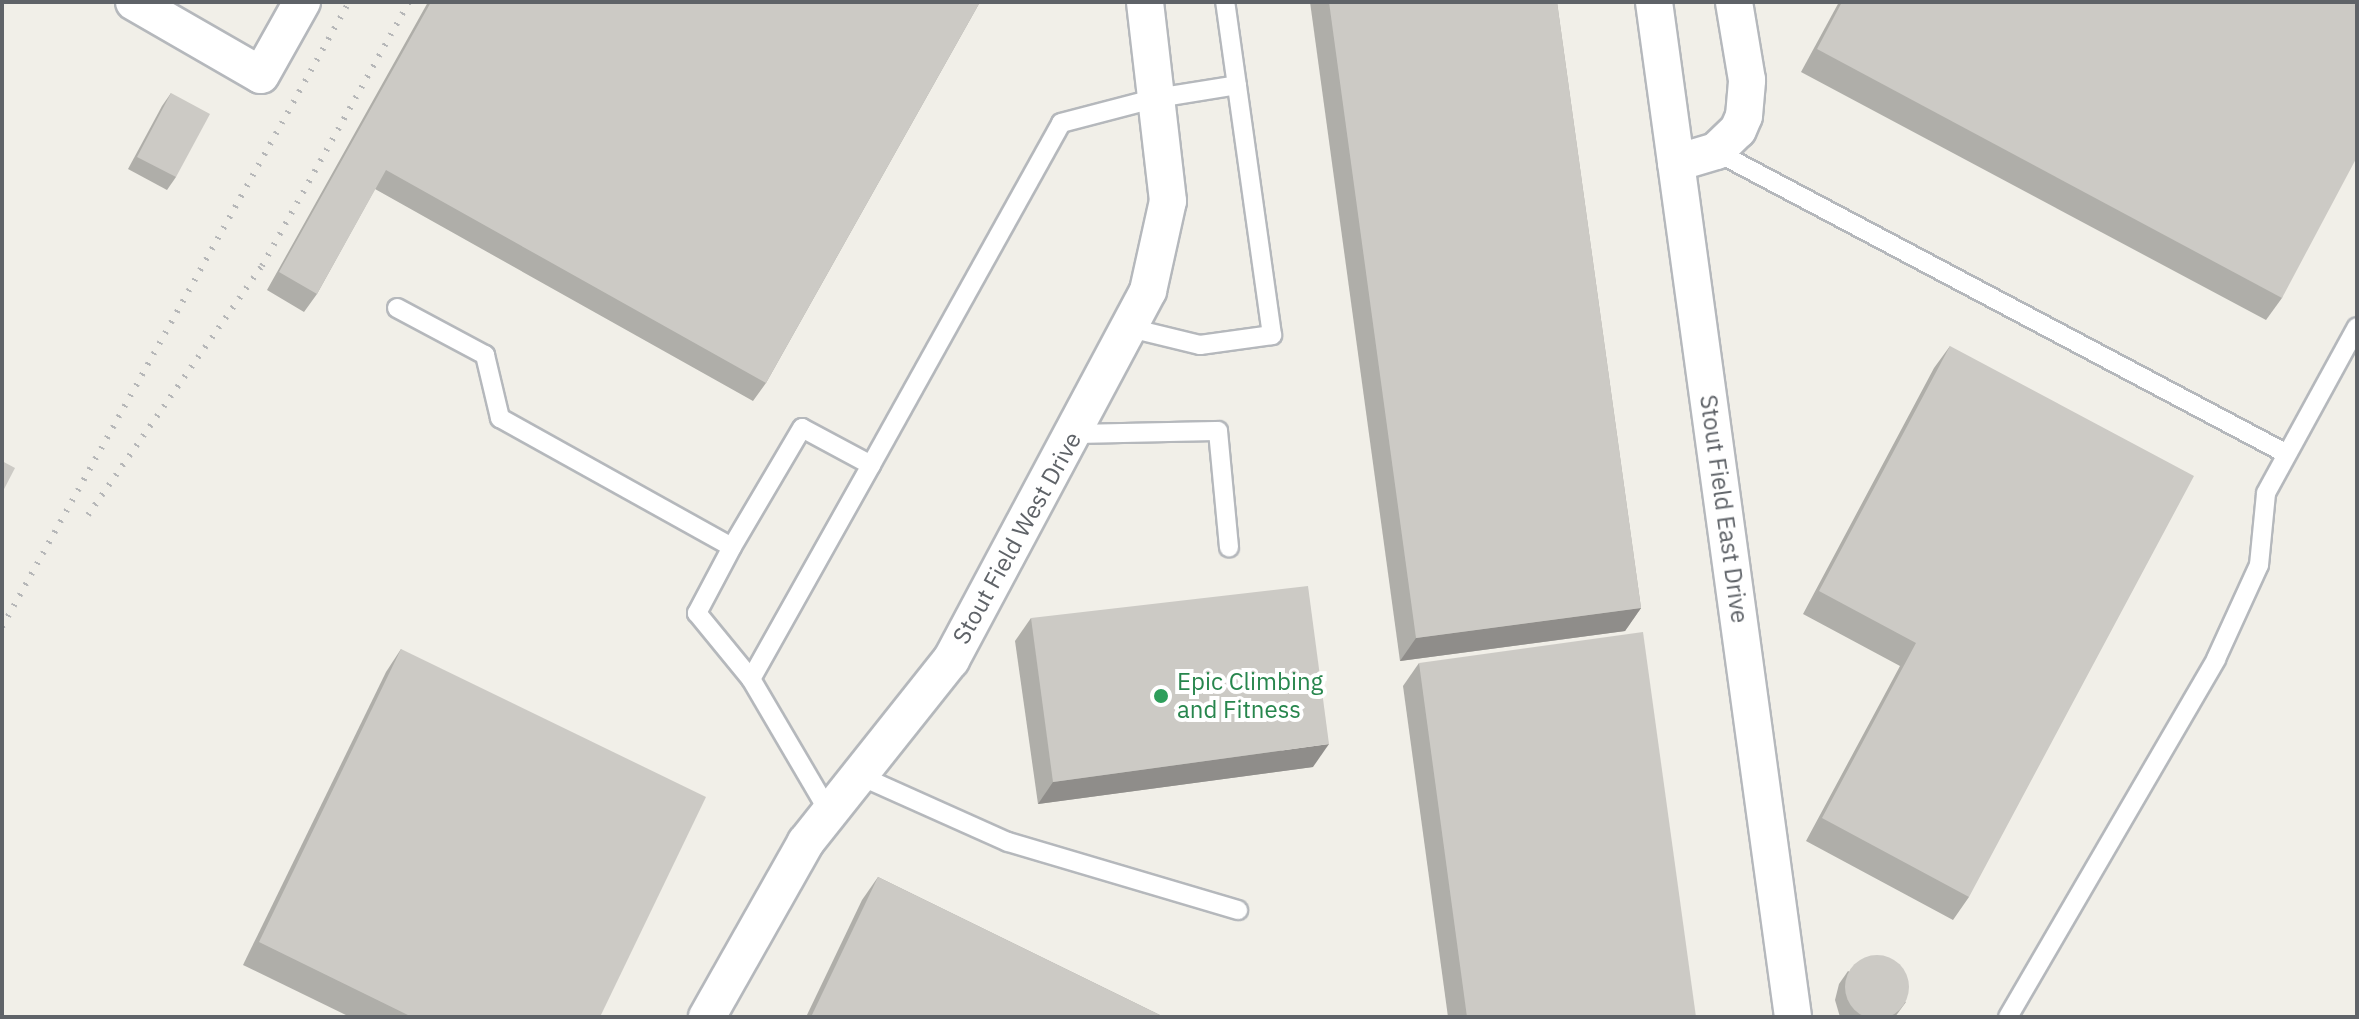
<!DOCTYPE html>
<html>
<head>
<meta charset="utf-8">
<style>
  body { margin:0 }
  #map { position:relative; width:2359px; height:1019px; overflow:hidden; background:#f1efe8; font-family:"IBM Plex Sans",sans-serif }
  div>[style] { position:absolute }
  .roads { filter:drop-shadow(2px 0 #b5b8bc) drop-shadow(-2px 0 #b5b8bc) drop-shadow(0 2px #b5b8bc) drop-shadow(0 -2px #b5b8bc) }
  .service>* { height:18px; margin:-9px; padding:0 9px; transform-origin:9px; border-radius:9px; background:#fff }
  .minor>* { height:36px; margin:-18px; padding:0 18px; transform-origin:18px; border-radius:18px; background:#fff }
  .rail>* { height:6px; margin-top:-3px; transform-origin:0; background:repeating-linear-gradient(90deg,#b6b7b8 0 2px,transparent 0 12px) }
  .wall>* { inset:0; background:#afaea9 }
  .shaded-wall>* { inset:0; background:#8f8d8a }
  .building>* { inset:0; background:#cccac5 }
  .round { border-radius:50% }
  .dots>* { width:22px; height:22px; translate:-50% -50%; box-sizing:border-box; border:4px solid #fff; border-radius:50% }
  span { translate:-50% -50%; white-space:nowrap; text-align:center; line-height:1.15; -webkit-text-stroke:8px #fff; paint-order:stroke }
  .street-label { font-size:24px; color:#5f6368 }
  .leisure-label { font-size:24px; color:#27864d }
  .left { translate:0 -50%; text-align:left }
  .frame { position:absolute; inset:0; border:4px solid #5f6368; pointer-events:none }
</style>
</head>
<body>
<div id="map">
  <div class="roads">
    <div class="service">
      <i style="left:1715px;top:151px;width:647px;rotate:27.91deg"></i>
      <i style="left:397px;top:308px;width:100px;rotate:28.1deg"></i>
      <i style="left:485px;top:355px;width:65px;rotate:76.6deg"></i>
      <i style="left:500px;top:418px;width:265px;rotate:29.1deg"></i>
      <i style="left:1130px;top:328px;width:72px;rotate:13.7deg"></i>
      <i style="left:1200px;top:345px;width:73px;rotate:-7.9deg"></i>
      <i style="left:1272px;top:335px;width:336px;rotate:-98deg"></i>
      <i style="left:1074px;top:434px;width:144px;rotate:-1.2deg"></i>
      <i style="left:1218px;top:431px;width:117px;rotate:84.6deg"></i>
      <i style="left:871px;top:465px;width:78px;rotate:-151.8deg"></i>
      <i style="left:802px;top:428px;width:138px;rotate:120.5deg"></i>
      <i style="left:732px;top:547px;width:75px;rotate:117.9deg"></i>
      <i style="left:697px;top:613px;width:85px;rotate:50.7deg"></i>
      <i style="left:751px;top:679px;width:245px;rotate:-60.7deg"></i>
      <i style="left:871px;top:465px;width:391px;rotate:-60.9deg"></i>
      <i style="left:1061px;top:123px;width:99px;rotate:-14.6deg"></i>
      <i style="left:1157px;top:98px;width:81px;rotate:-9.2deg"></i>
      <i style="left:751px;top:679px;width:152px;rotate:59.6deg"></i>
      <i style="left:858px;top:775px;width:164px;rotate:24.1deg"></i>
      <i style="left:1008px;top:842px;width:240px;rotate:16.5deg"></i>
      <i style="left:2008px;top:1017px;width:414px;rotate:-59.8deg"></i>
      <i style="left:2216px;top:659px;width:103px;rotate:-65.4deg"></i>
      <i style="left:2259px;top:565px;width:72px;rotate:-84.4deg"></i>
      <i style="left:2266px;top:493px;width:189px;rotate:-61.3deg"></i>
    </div>
    <div class="minor">
      <i style="left:134px;top:2px;width:146px;rotate:29.9deg"></i>
      <i style="left:261px;top:75px;width:84px;rotate:-60.7deg"></i>
      <i style="left:1654px;top:2px;width:1024px;rotate:82.2deg"></i>
      <i style="left:1676px;top:163px;width:42px;rotate:-16.7deg"></i>
      <i style="left:1716px;top:151px;width:30px;rotate:-44deg"></i>
      <i style="left:1738px;top:130px;width:15px;rotate:-67deg"></i>
      <i style="left:1744px;top:116px;width:36px;rotate:-85deg"></i>
      <i style="left:1747px;top:80px;width:79px;rotate:-99.5deg"></i>
      <i style="left:707px;top:1017px;width:201px;rotate:-60.5deg"></i>
      <i style="left:806px;top:842px;width:233px;rotate:-51.5deg"></i>
      <i style="left:951px;top:660px;width:418px;rotate:-61.9deg"></i>
      <i style="left:1148px;top:291px;width:92px;rotate:-77.5deg"></i>
      <i style="left:1168px;top:201px;width:200px;rotate:-96.6deg"></i>
    </div>
  </div>
  <div class="rail">
    <i style="left:88px;top:515px;width:304px;rotate:-55.1deg"></i>
    <i style="left:262px;top:266px;width:302px;rotate:-60.9deg"></i>
    <i style="left:2px;top:627px;width:715px;rotate:-60.96deg"></i>
  </div>
  <div class="wall">
    <i style="clip-path:polygon(428px 2px,980px 2px,766px 383px,753px 401px,375px 189px,317px 294px,304px 312px,267px 290px)"></i>
    <i style="clip-path:polygon(1310px 2px,1557px 2px,1641px 608px,1625px 631px,1400px 661px)"></i>
    <i style="clip-path:polygon(1839px 2px,2357px 2px,2282px 298px,2266px 320px,1801px 72px)"></i>
    <i style="clip-path:polygon(171px 93px,176px 177px,167px 190px,128px 169px,162px 106px)"></i>
    <i style="clip-path:polygon(1950px 346px,1969px 897px,1953px 920px,1806px 841px,1900px 666px,1803px 614px,1934px 368px)"></i>
    <i style="clip-path:polygon(1031px 618px,1313px 767px,1038px 804px,1015px 641px)"></i>
    <i style="clip-path:polygon(401px 649px,600px 1017px,350px 1017px,243px 965px,386px 672px)"></i>
    <i style="clip-path:polygon(1419px 663px,1696px 1017px,1448px 1017px,1403px 686px)"></i>
    <i style="clip-path:polygon(878px 877px,1164px 1017px,806px 1017px,862px 900px)"></i>
    <i style="clip-path:polygon(1848px 971px,1906px 1002px,1895px 1017px,1840px 1017px,1835px 1000px,1839px 984px)"></i>
  </div>
  <div class="shaded-wall">
    <i style="clip-path:polygon(1641px 608px,1625px 631px,1400px 661px,1416px 638px)"></i>
    <i style="clip-path:polygon(1329px 744px,1313px 767px,1038px 804px,1053px 782px)"></i>
  </div>
  <div class="building">
    <i style="clip-path:polygon(431px 2px,980px 2px,766px 383px,386px 170px,317px 294px,279px 272px)"></i>
    <i style="clip-path:polygon(1329px 2px,1557px 2px,1641px 608px,1416px 638px)"></i>
    <i style="clip-path:polygon(1842px 2px,2357px 2px,2357px 157px,2282px 298px,1817px 49px)"></i>
    <i style="clip-path:polygon(171px 93px,210px 114px,176px 177px,137px 157px)"></i>
    <i style="clip-path:polygon(1950px 346px,2194px 476px,1969px 897px,1822px 818px,1916px 643px,1819px 591px)"></i>
    <i style="clip-path:polygon(2px 461px,15px 468px,2px 493px)"></i>
    <i style="clip-path:polygon(1308px 586px,1329px 744px,1053px 782px,1031px 618px)"></i>
    <i style="clip-path:polygon(1643px 632px,1696px 1017px,1467px 1017px,1419px 663px)"></i>
    <i style="clip-path:polygon(401px 649px,706px 797px,600px 1017px,412px 1017px,259px 942px)"></i>
    <i style="clip-path:polygon(878px 877px,1164px 1017px,811px 1017px)"></i>
    <i class="round" style="left:1845px;top:955px;width:64px;height:64px"></i>
  </div>
  <div class="dots">
    <i style="left:1161px;top:696px;background:#2e9e5b"></i>
  </div>
  <div class="street-label">
    <span style="left:1724px;top:509px;rotate:82deg">Stout Field East Drive</span>
    <span style="left:1017px;top:538px;rotate:-61deg">Stout Field West Drive</span>
  </div>
  <div class="leisure-label">
    <span class="left" style="left:1177px;top:696px">Epic Climbing<br>and Fitness</span>
  </div>
  <div class="frame"></div>
</div>
</body>
</html>
